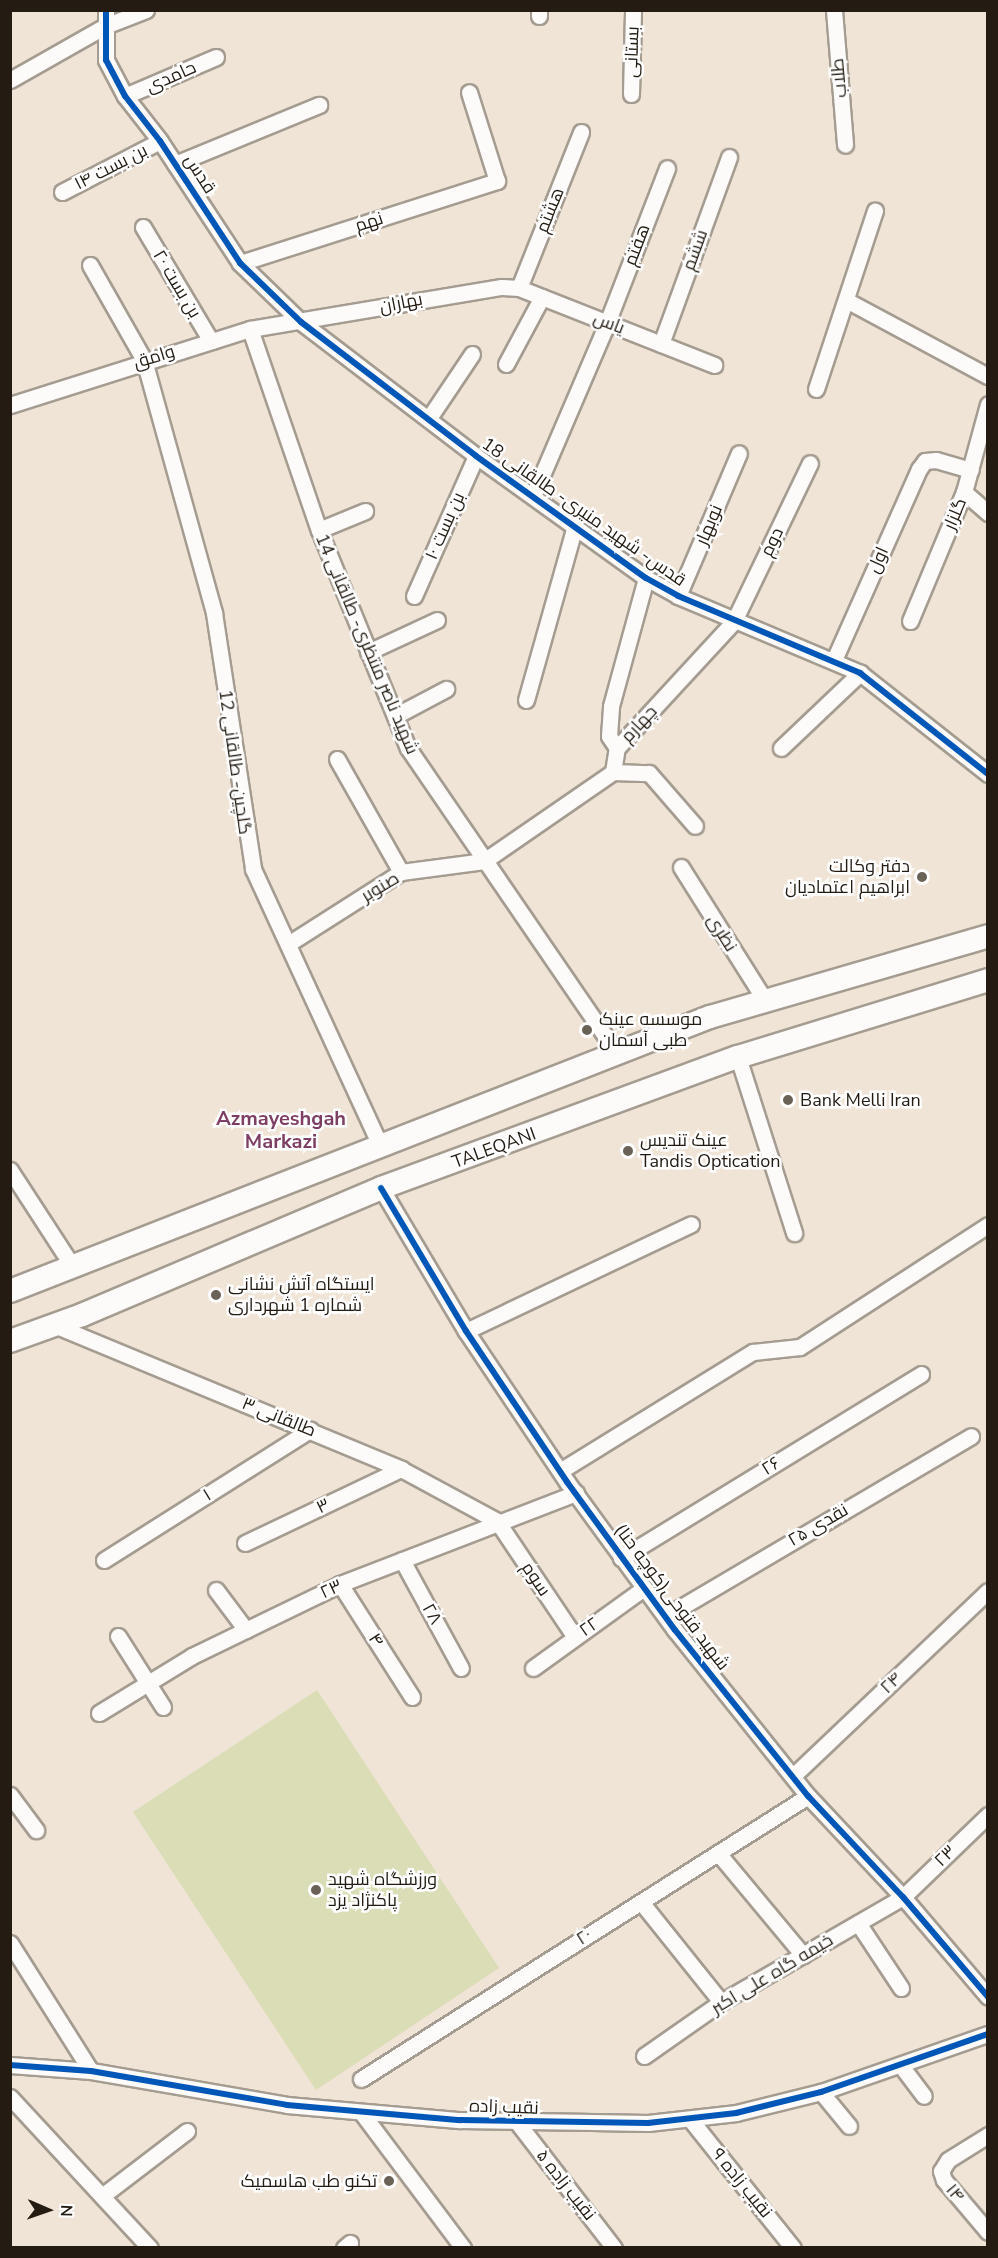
<!DOCTYPE html>
<html>
<head>
<meta charset="utf-8">
<style>
  body { margin:0 }
  #map { position:relative; width:998px; height:2258px; overflow:hidden; background:#f0e4d6; font-family:"Nunito Sans",Cairo,sans-serif }
  div>[style] { position:absolute }
  .green>* { inset:0; background:#dbddb6 }
  .roads { filter:drop-shadow(2px 0 #a59c91) drop-shadow(-2px 0 #a59c91) drop-shadow(0 2px #a59c91) drop-shadow(0 -2px #a59c91) }
  .street>* { height:15px; margin:-7.5px; padding:0 7.5px; transform-origin:7.5px; border-radius:7.5px; background:#fdfbf9 }
  .secondary>* { height:22px; margin:-11px; padding:0 11px; transform-origin:11px; border-radius:11px; background:#fdfbf9 }
  .cycleway>* { height:6px; margin:-3px; padding:0 3px; transform-origin:3px; border-radius:3px; background:#0057b8 }
  .dots>* { width:16px; height:16px; translate:-50% -50%; box-sizing:border-box; border:3px solid #fff; border-radius:50% }
  span { translate:-50% -50%; white-space:nowrap; text-align:center; line-height:1.15; -webkit-text-stroke:5px #fff; paint-order:stroke }
  .street-label { font-size:18px; color:#241c13 }
  .poi-label { font-size:18px; color:#241c13 }
  .right { translate:-100% -50%; text-align:right }
  .left { translate:0 -50%; text-align:left }
  .neighbourhood-label { font-size:20px; color:#7e3e63; font-weight:700 }
  .frame { position:absolute; inset:0; border:12px solid #241c13; pointer-events:none }
  .north { position:absolute; left:18px; top:2180px; width:60px; height:60px; -webkit-text-stroke:4px #fff; paint-order:stroke; rotate:92deg; font-size:16px; font-weight:700; line-height:24px; text-align:center; color:#241c13 }
  .north::after { content:''; display:block; margin:auto; width:21px; height:27px; background:#241c13; clip-path:polygon(50% 0,100% 100%,50% 72%,0 100%) }
</style>
</head>
<body>
<div id="map">
  <div class="green">
    <i style="clip-path:polygon(317px 1690px,499px 1968px,316px 2090px,133px 1812px)"></i>
  </div>
  <div class="roads">
    <div class="street">
      <i style="left:106px;top:10px;width:50px;rotate:90deg"></i>
      <i style="left:106px;top:60px;width:41px;rotate:62.2deg"></i>
      <i style="left:125px;top:96px;width:57px;rotate:52.1deg"></i>
      <i style="left:160px;top:141px;width:146px;rotate:56.7deg"></i>
      <i style="left:240px;top:263px;width:85px;rotate:44deg"></i>
      <i style="left:301px;top:322px;width:220px;rotate:37.4deg"></i>
      <i style="left:476px;top:456px;width:209px;rotate:35.7deg"></i>
      <i style="left:646px;top:578px;width:37px;rotate:29deg"></i>
      <i style="left:678px;top:596px;width:198px;rotate:22.9deg"></i>
      <i style="left:860px;top:673px;width:163px;rotate:38.3deg"></i>
      <i style="left:834px;top:10px;width:135px;rotate:85.3deg"></i>
      <i style="left:539px;top:16px;width:6px;rotate:-90deg"></i>
      <i style="left:10px;top:80px;width:109px;rotate:-29.6deg"></i>
      <i style="left:105px;top:26px;width:44px;rotate:-21.3deg"></i>
      <i style="left:631px;top:94px;width:84px;rotate:-88.6deg"></i>
      <i style="left:125px;top:96px;width:99px;rotate:-23.2deg"></i>
      <i style="left:175px;top:164px;width:156px;rotate:-22.3deg"></i>
      <i style="left:62px;top:192px;width:110px;rotate:-27.5deg"></i>
      <i style="left:143px;top:227px;width:133px;rotate:59.2deg"></i>
      <i style="left:240px;top:263px;width:270px;rotate:-17.7deg"></i>
      <i style="left:497px;top:181px;width:93px;rotate:-107.5deg"></i>
      <i style="left:90px;top:265px;width:109px;rotate:60.4deg"></i>
      <i style="left:144px;top:360px;width:263px;rotate:74.5deg"></i>
      <i style="left:214px;top:613px;width:259px;rotate:81.3deg"></i>
      <i style="left:253px;top:869px;width:304px;rotate:65.3deg"></i>
      <i style="left:519px;top:288px;width:168px;rotate:-68.3deg"></i>
      <i style="left:846px;top:300px;width:161px;rotate:28.2deg"></i>
      <i style="left:250px;top:329px;width:213px;rotate:71.1deg"></i>
      <i style="left:319px;top:530px;width:235px;rotate:67.8deg"></i>
      <i style="left:408px;top:748px;width:370px;rotate:55.6deg"></i>
      <i style="left:661px;top:344px;width:199px;rotate:-70deg"></i>
      <i style="left:506px;top:364px;width:76px;rotate:-61.8deg"></i>
      <i style="left:816px;top:389px;width:188px;rotate:-71.7deg"></i>
      <i style="left:10px;top:405px;width:252px;rotate:-17.6deg"></i>
      <i style="left:250px;top:329px;width:255px;rotate:-9.5deg"></i>
      <i style="left:502px;top:287px;width:17px;rotate:3deg"></i>
      <i style="left:519px;top:288px;width:210px;rotate:21.5deg"></i>
      <i style="left:429px;top:418px;width:77px;rotate:-56.1deg"></i>
      <i style="left:964px;top:492px;width:32px;rotate:41deg"></i>
      <i style="left:533px;top:496px;width:188px;rotate:-66.8deg"></i>
      <i style="left:607px;top:323px;width:166px;rotate:-68.8deg"></i>
      <i style="left:319px;top:530px;width:50px;rotate:-22.4deg"></i>
      <i style="left:414px;top:596px;width:153px;rotate:-66.1deg"></i>
      <i style="left:678px;top:596px;width:155px;rotate:-66.9deg"></i>
      <i style="left:910px;top:621px;width:140px;rotate:-67.3deg"></i>
      <i style="left:964px;top:492px;width:91px;rotate:-74.7deg"></i>
      <i style="left:368px;top:652px;width:76px;rotate:-24.9deg"></i>
      <i style="left:834px;top:660px;width:209px;rotate:-66deg"></i>
      <i style="left:919px;top:469px;width:10px;rotate:-53deg"></i>
      <i style="left:925px;top:461px;width:11px;rotate:-5deg"></i>
      <i style="left:936px;top:460px;width:36px;rotate:16deg"></i>
      <i style="left:526px;top:700px;width:181px;rotate:-74.3deg"></i>
      <i style="left:395px;top:716px;width:58px;rotate:-27.9deg"></i>
      <i style="left:617px;top:748px;width:14px;rotate:-124deg"></i>
      <i style="left:609px;top:736px;width:30px;rotate:-86deg"></i>
      <i style="left:611px;top:706px;width:133px;rotate:-74.7deg"></i>
      <i style="left:781px;top:748px;width:109px;rotate:-43.5deg"></i>
      <i style="left:337px;top:759px;width:130px;rotate:60.5deg"></i>
      <i style="left:613px;top:772px;width:36px;rotate:2deg"></i>
      <i style="left:649px;top:773px;width:70px;rotate:49deg"></i>
      <i style="left:681px;top:867px;width:156px;rotate:57.8deg"></i>
      <i style="left:288px;top:944px;width:134px;rotate:-32.5deg"></i>
      <i style="left:401px;top:872px;width:84px;rotate:-7.5deg"></i>
      <i style="left:484px;top:861px;width:157px;rotate:-34.6deg"></i>
      <i style="left:613px;top:772px;width:24px;rotate:-81deg"></i>
      <i style="left:617px;top:748px;width:173px;rotate:-47.3deg"></i>
      <i style="left:734px;top:621px;width:175px;rotate:-64.3deg"></i>
      <i style="left:738px;top:1057px;width:185px;rotate:72.3deg"></i>
      <i style="left:10px;top:1170px;width:116px;rotate:57deg"></i>
      <i style="left:381px;top:1188px;width:166px;rotate:59.3deg"></i>
      <i style="left:466px;top:1331px;width:182px;rotate:56.2deg"></i>
      <i style="left:567px;top:1482px;width:183px;rotate:53.9deg"></i>
      <i style="left:675px;top:1630px;width:213px;rotate:51.3deg"></i>
      <i style="left:808px;top:1796px;width:139px;rotate:46.8deg"></i>
      <i style="left:903px;top:1897px;width:131px;rotate:49.6deg"></i>
      <i style="left:54px;top:1325px;width:376px;rotate:22.5deg"></i>
      <i style="left:401px;top:1469px;width:109px;rotate:28.4deg"></i>
      <i style="left:497px;top:1521px;width:140px;rotate:56.1deg"></i>
      <i style="left:466px;top:1331px;width:249px;rotate:-25.4deg"></i>
      <i style="left:560px;top:1471px;width:227px;rotate:-31.7deg"></i>
      <i style="left:753px;top:1352px;width:47px;rotate:-6.1deg"></i>
      <i style="left:800px;top:1347px;width:224px;rotate:-33deg"></i>
      <i style="left:245px;top:1543px;width:173px;rotate:-25.4deg"></i>
      <i style="left:621px;top:1558px;width:352px;rotate:-31.5deg"></i>
      <i style="left:104px;top:1560px;width:244px;rotate:-32.3deg"></i>
      <i style="left:402px;top:1560px;width:123px;rotate:61.4deg"></i>
      <i style="left:340px;top:1584px;width:134px;rotate:57.5deg"></i>
      <i style="left:216px;top:1590px;width:50px;rotate:53.1deg"></i>
      <i style="left:666px;top:1616px;width:354px;rotate:-30.5deg"></i>
      <i style="left:118px;top:1636px;width:84px;rotate:57.6deg"></i>
      <i style="left:533px;top:1668px;width:137px;rotate:-35.8deg"></i>
      <i style="left:99px;top:1713px;width:109px;rotate:-31.5deg"></i>
      <i style="left:192px;top:1656px;width:165px;rotate:-25.9deg"></i>
      <i style="left:340px;top:1584px;width:253px;rotate:-21.1deg"></i>
      <i style="left:794px;top:1775px;width:267px;rotate:-43.5deg"></i>
      <i style="left:10px;top:1795px;width:44px;rotate:53.4deg"></i>
      <i style="left:718px;top:1853px;width:133px;rotate:50.2deg"></i>
      <i style="left:641px;top:1902px;width:128px;rotate:51.3deg"></i>
      <i style="left:858px;top:1923px;width:78px;rotate:56.5deg"></i>
      <i style="left:10px;top:1943px;width:151px;rotate:57.7deg"></i>
      <i style="left:644px;top:2056px;width:94px;rotate:-35deg"></i>
      <i style="left:721px;top:2002px;width:210px;rotate:-30deg"></i>
      <i style="left:903px;top:1897px;width:118px;rotate:-44deg"></i>
      <i style="left:10px;top:2065px;width:81px;rotate:4.2deg"></i>
      <i style="left:91px;top:2071px;width:199px;rotate:9.8deg"></i>
      <i style="left:287px;top:2105px;width:174px;rotate:5deg"></i>
      <i style="left:460px;top:2120px;width:188px;rotate:0.9deg"></i>
      <i style="left:648px;top:2123px;width:89px;rotate:-6.5deg"></i>
      <i style="left:736px;top:2113px;width:88px;rotate:-13.9deg"></i>
      <i style="left:821px;top:2092px;width:177px;rotate:-19.2deg"></i>
      <i style="left:902px;top:2067px;width:36px;rotate:53deg"></i>
      <i style="left:361px;top:2079px;width:529px;rotate:-32.34deg"></i>
      <i style="left:821px;top:2092px;width:44px;rotate:50.5deg"></i>
      <i style="left:10px;top:2097px;width:206px;rotate:47.2deg"></i>
      <i style="left:361px;top:2112px;width:170px;rotate:53.1deg"></i>
      <i style="left:690px;top:2119px;width:165px;rotate:51.4deg"></i>
      <i style="left:517px;top:2122px;width:159px;rotate:52.4deg"></i>
      <i style="left:988px;top:2135px;width:47px;rotate:148deg"></i>
      <i style="left:948px;top:2160px;width:13px;rotate:122deg"></i>
      <i style="left:941px;top:2171px;width:9px;rotate:72deg"></i>
      <i style="left:944px;top:2180px;width:68px;rotate:49.8deg"></i>
      <i style="left:102px;top:2196px;width:107px;rotate:-37.4deg"></i>
      <i style="left:344px;top:2248px;width:8px;rotate:-40deg"></i>
    </div>
    <div class="secondary">
      <i style="left:10px;top:1291px;width:752px;rotate:-21.38deg"></i>
      <i style="left:710px;top:1017px;width:290px;rotate:-16.2deg"></i>
      <i style="left:10px;top:1341px;width:77px;rotate:-19.9deg"></i>
      <i style="left:82px;top:1315px;width:325px;rotate:-23deg"></i>
      <i style="left:381px;top:1188px;width:380px;rotate:-20.2deg"></i>
      <i style="left:738px;top:1057px;width:262px;rotate:-17.1deg"></i>
    </div>
  </div>
  <div class="cycleway">
    <i style="left:106px;top:10px;width:50px;rotate:90deg"></i>
    <i style="left:106px;top:60px;width:41px;rotate:62.2deg"></i>
    <i style="left:125px;top:96px;width:57px;rotate:52.1deg"></i>
    <i style="left:160px;top:141px;width:146px;rotate:56.7deg"></i>
    <i style="left:240px;top:263px;width:85px;rotate:44deg"></i>
    <i style="left:301px;top:322px;width:220px;rotate:37.4deg"></i>
    <i style="left:476px;top:456px;width:209px;rotate:35.7deg"></i>
    <i style="left:646px;top:578px;width:37px;rotate:29deg"></i>
    <i style="left:678px;top:596px;width:198px;rotate:22.9deg"></i>
    <i style="left:860px;top:673px;width:163px;rotate:38.3deg"></i>
    <i style="left:381px;top:1188px;width:166px;rotate:59.3deg"></i>
    <i style="left:466px;top:1331px;width:182px;rotate:56.2deg"></i>
    <i style="left:567px;top:1482px;width:183px;rotate:53.9deg"></i>
    <i style="left:675px;top:1630px;width:213px;rotate:51.3deg"></i>
    <i style="left:808px;top:1796px;width:139px;rotate:46.8deg"></i>
    <i style="left:903px;top:1897px;width:131px;rotate:49.6deg"></i>
    <i style="left:10px;top:2065px;width:81px;rotate:4.2deg"></i>
    <i style="left:91px;top:2071px;width:199px;rotate:9.8deg"></i>
    <i style="left:287px;top:2105px;width:174px;rotate:5deg"></i>
    <i style="left:460px;top:2120px;width:188px;rotate:0.9deg"></i>
    <i style="left:648px;top:2123px;width:89px;rotate:-6.5deg"></i>
    <i style="left:736px;top:2113px;width:88px;rotate:-13.9deg"></i>
    <i style="left:821px;top:2092px;width:177px;rotate:-19.2deg"></i>
  </div>
  <div class="dots">
    <i style="left:922px;top:877px;background:#6b6257"></i>
    <i style="left:587px;top:1030px;background:#6b6257"></i>
    <i style="left:788px;top:1100px;background:#6b6257"></i>
    <i style="left:628px;top:1151px;background:#6b6257"></i>
    <i style="left:216px;top:1295px;background:#6b6257"></i>
    <i style="left:316px;top:1890px;background:#6b6257"></i>
    <i style="left:389px;top:2181px;background:#6b6257"></i>
  </div>
  <div class="street-label">
    <span style="left:632px;top:52px;rotate:-88deg">بستانی</span>
    <span style="left:171px;top:77px;rotate:-24deg">حامدی</span>
    <span style="left:839px;top:78px;rotate:-95deg">طلاب</span>
    <span style="left:111px;top:167px;rotate:-27deg">بن بست ۱۴</span>
    <span style="left:200px;top:174px;rotate:57deg">قدس</span>
    <span style="left:550px;top:210px;rotate:-68deg">هشتم</span>
    <span style="left:369px;top:222px;rotate:-18deg">نهم</span>
    <span style="left:637px;top:245px;rotate:-69deg">هفتم</span>
    <span style="left:695px;top:250px;rotate:-70deg">ششم</span>
    <span style="left:177px;top:284px;rotate:59deg">بن بست ۲۰</span>
    <span style="left:401px;top:303px;rotate:-11deg">بهاران</span>
    <span style="left:609px;top:323px;rotate:21deg">یاس</span>
    <span style="left:154px;top:357px;rotate:-17deg">وامق</span>
    <span style="left:584px;top:512px;rotate:35deg">قدس- شهید منیری- طالقانی 18</span>
    <span style="left:955px;top:514px;rotate:-67deg">گلزار</span>
    <span style="left:709px;top:525px;rotate:-67deg">نوبهار</span>
    <span style="left:445px;top:526px;rotate:-66deg">بن بست ۱۰</span>
    <span style="left:772px;top:542px;rotate:-64deg">دوم</span>
    <span style="left:878px;top:560px;rotate:-66deg">اول</span>
    <span style="left:367px;top:644px;rotate:67deg">شهید ناصر منتظری- طالقانی 14</span>
    <span style="left:639px;top:724px;rotate:-47deg">چهارم</span>
    <span style="left:235px;top:762px;rotate:82deg">گلچین- طالقانی 12</span>
    <span style="left:380px;top:887px;rotate:-31deg">صنوبر</span>
    <span style="left:722px;top:933px;rotate:58deg">نظری</span>
    <span style="left:494px;top:1148px;rotate:-20deg">TALEQANI</span>
    <span style="left:279px;top:1417px;rotate:22deg">طالقانی ۳</span>
    <span style="left:771px;top:1466px;rotate:-32deg">۲۶</span>
    <span style="left:207px;top:1495px;rotate:-32deg">۱</span>
    <span style="left:323px;top:1506px;rotate:-26deg">۳</span>
    <span style="left:818px;top:1525px;rotate:-30deg">۲۵ نقدی</span>
    <span style="left:536px;top:1579px;rotate:56deg">سوم</span>
    <span style="left:331px;top:1589px;rotate:-25deg">۲۳</span>
    <span style="left:672px;top:1597px;rotate:53deg">(کوچه حنا)شهید فتوحی</span>
    <span style="left:432px;top:1614px;rotate:61deg">۲۸</span>
    <span style="left:589px;top:1627px;rotate:-35deg">۲۲</span>
    <span style="left:376px;top:1640px;rotate:57deg">۴</span>
    <span style="left:891px;top:1683px;rotate:-44deg">۲۴</span>
    <span style="left:945px;top:1856px;rotate:-44deg">۲۳</span>
    <span style="left:584px;top:1937px;rotate:-32deg">۲۰</span>
    <span style="left:772px;top:1974px;rotate:-31deg">خیمه گاه علی اکبر</span>
    <span style="left:504px;top:2107px;rotate:2deg">نقیب زاده</span>
    <span style="left:742px;top:2183px;rotate:51deg">نقیب زاده ۹</span>
    <span style="left:566px;top:2185px;rotate:52deg">نقیب زاده ۵</span>
    <span style="left:955px;top:2193px;rotate:50deg">۱۴</span>
  </div>
  <div class="poi-label">
    <span class="right" style="left:910px;top:877px">دفتر وکالت<br>ابراهیم اعتمادیان</span>
    <span class="left" style="left:599px;top:1030px">موسسه عینک<br>طبی آسمان</span>
    <span class="left" style="left:800px;top:1100px">Bank Melli Iran</span>
    <span class="left" style="left:640px;top:1151px">عینک تندیس<br>Tandis Optication</span>
    <span class="left" style="left:228px;top:1295px">ایستگاه آتش نشانی<br>شماره 1 شهرداری</span>
    <span class="left" style="left:328px;top:1890px">ورزشگاه شهید<br>پاکنژاد یزد</span>
    <span class="right" style="left:377px;top:2181px">تکنو طب هاسمیک</span>
  </div>
  <div class="neighbourhood-label">
    <span style="left:281px;top:1130px">Azmayeshgah<br>Markazi</span>
  </div>
  <div class="frame"></div>
  <div class="north">N</div>
</div>
</body>
</html>
